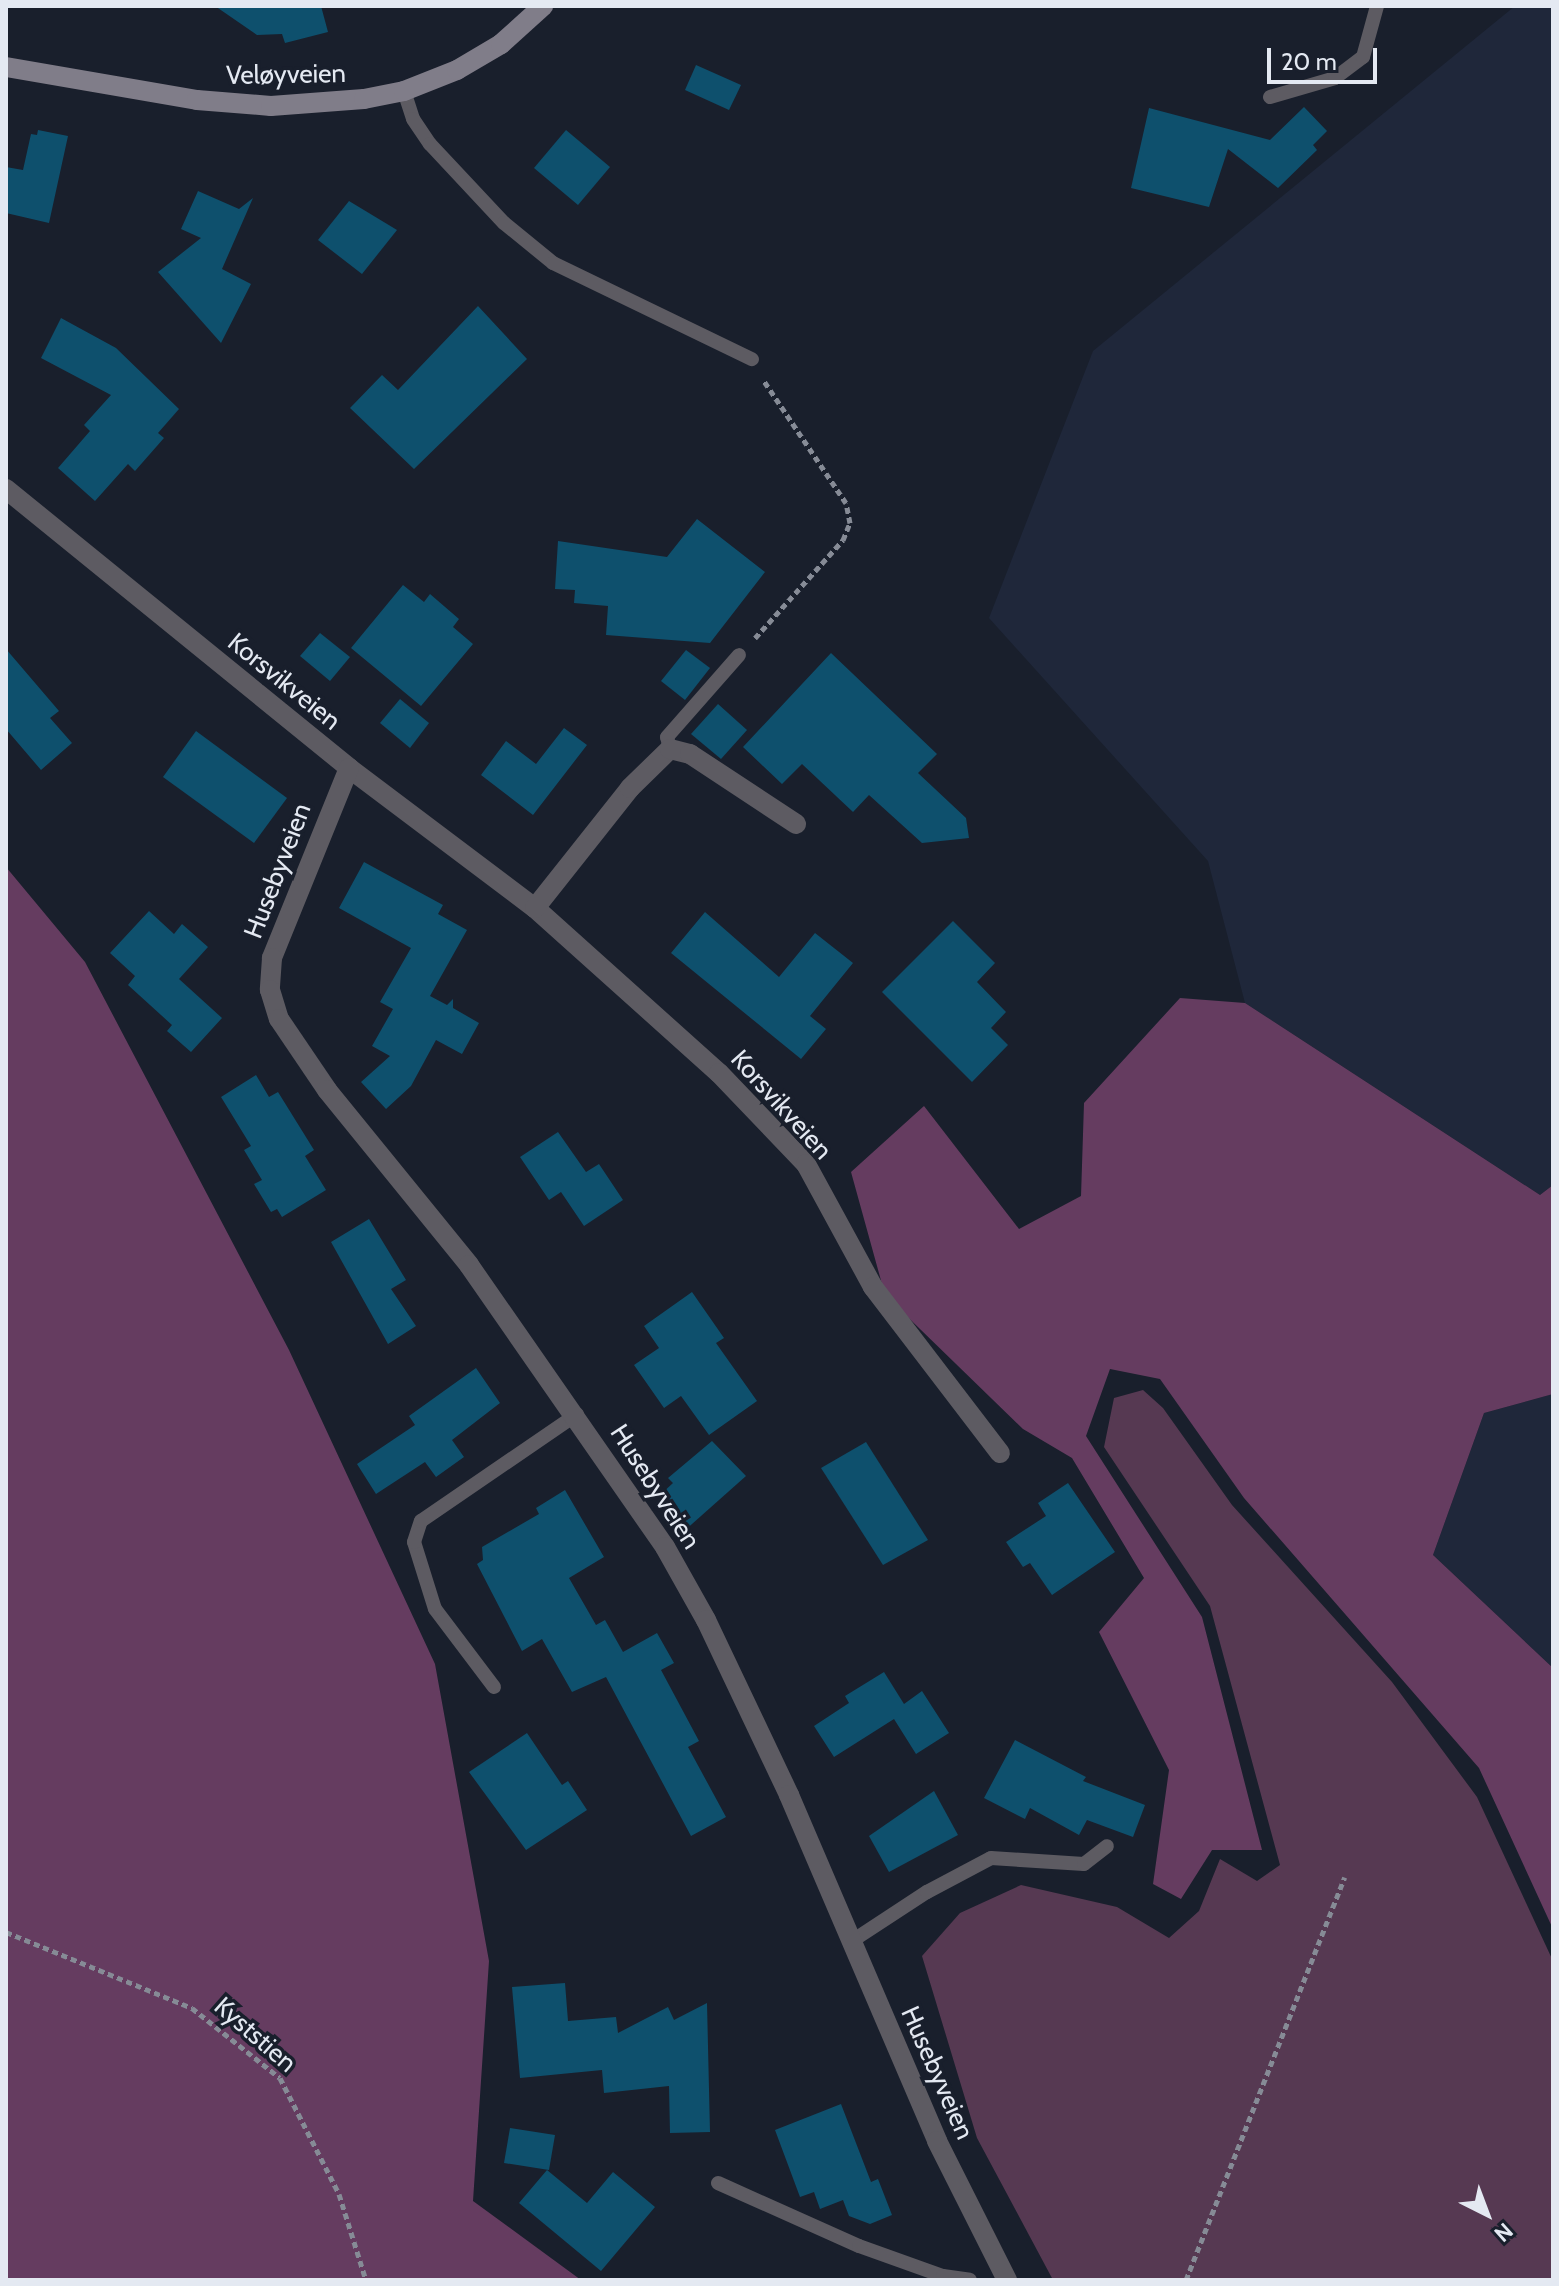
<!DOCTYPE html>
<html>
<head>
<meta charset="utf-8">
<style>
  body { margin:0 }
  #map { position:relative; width:1559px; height:2286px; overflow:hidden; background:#191f2c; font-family:Cabin,sans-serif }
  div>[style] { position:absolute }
  .built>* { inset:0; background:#1f273a }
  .green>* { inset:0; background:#563952 }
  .forest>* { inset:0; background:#653c60 }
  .building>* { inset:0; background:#0e506d }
  .path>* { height:5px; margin-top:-2.5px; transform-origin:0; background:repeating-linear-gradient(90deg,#868b96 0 6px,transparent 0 10px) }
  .service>* { height:14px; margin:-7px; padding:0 7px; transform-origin:7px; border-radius:7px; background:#5d5b62 }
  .minor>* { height:20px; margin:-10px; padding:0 10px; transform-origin:10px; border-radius:10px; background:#5d5b62 }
  .secondary>* { height:20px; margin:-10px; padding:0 10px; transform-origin:10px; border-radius:10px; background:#807d89 }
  span { translate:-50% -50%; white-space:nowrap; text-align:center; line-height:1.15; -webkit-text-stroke:7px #191f2c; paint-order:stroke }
  .street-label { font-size:26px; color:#e4e9f2 }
  .frame { position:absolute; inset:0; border:8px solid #e4e9f2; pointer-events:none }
  .north { position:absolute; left:1447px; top:2174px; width:80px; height:80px; -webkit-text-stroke:6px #191f2c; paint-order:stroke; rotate:138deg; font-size:22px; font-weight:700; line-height:32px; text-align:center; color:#e4e9f2 }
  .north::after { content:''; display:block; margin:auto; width:28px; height:36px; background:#e4e9f2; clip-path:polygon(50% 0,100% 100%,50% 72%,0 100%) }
  .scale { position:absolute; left:1267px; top:48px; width:110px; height:36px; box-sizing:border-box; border:4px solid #e4e9f2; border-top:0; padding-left:10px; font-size:24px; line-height:28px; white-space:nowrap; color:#e4e9f2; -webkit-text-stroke:6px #191f2c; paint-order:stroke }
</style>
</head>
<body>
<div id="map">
  <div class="built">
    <i style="clip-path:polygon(1515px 6px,1553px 6px,1553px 1185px,1540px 1195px,1245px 1003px,1208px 861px,989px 618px,1093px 351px)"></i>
    <i style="clip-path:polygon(1553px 1394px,1553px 1668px,1433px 1555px,1484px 1413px)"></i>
  </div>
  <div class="green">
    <i style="clip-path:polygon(1143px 1390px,1163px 1408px,1232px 1505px,1392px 1682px,1477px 1797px,1553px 1961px,1553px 2280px,1053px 2280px,977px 2138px,922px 1956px,960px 1913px,1021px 1885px,1117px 1907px,1169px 1938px,1199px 1911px,1220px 1859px,1257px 1881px,1280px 1865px,1210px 1606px,1104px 1447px,1114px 1398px)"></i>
  </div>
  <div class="forest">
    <i style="clip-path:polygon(6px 867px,85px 962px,289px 1350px,435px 1664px,489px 1961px,473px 2201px,581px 2280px,6px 2280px)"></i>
    <i style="clip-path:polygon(1180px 998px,1245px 1003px,1540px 1195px,1553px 1185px,1553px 1394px,1484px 1413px,1433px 1555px,1553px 1668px,1553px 1929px,1479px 1768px,1244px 1498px,1160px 1379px,1110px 1369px,1086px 1436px,1202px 1617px,1262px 1850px,1212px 1850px,1181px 1899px,1153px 1884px,1169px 1770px,1099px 1632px,1144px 1578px,1072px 1458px,1023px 1429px,885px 1295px,851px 1172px,924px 1106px,1019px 1229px,1081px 1196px,1084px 1103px)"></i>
  </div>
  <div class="building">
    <i style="clip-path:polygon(215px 6px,321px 6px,328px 32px,285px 43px,282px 34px,257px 35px)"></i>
    <i style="clip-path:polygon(696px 65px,741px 85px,729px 110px,685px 90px)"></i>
    <i style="clip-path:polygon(1304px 107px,1327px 131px,1313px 145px,1317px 150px,1278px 188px,1228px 149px,1209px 207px,1131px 188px,1149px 108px,1270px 140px)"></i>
    <i style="clip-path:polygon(38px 130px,68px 136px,49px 223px,6px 213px,6px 167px,23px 170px,31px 134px,37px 135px)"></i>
    <i style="clip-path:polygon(566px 130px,610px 167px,578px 205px,534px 168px)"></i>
    <i style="clip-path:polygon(198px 191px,239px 209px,253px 198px,222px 269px,251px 284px,221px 343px,158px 272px,201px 238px,181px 229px)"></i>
    <i style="clip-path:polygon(349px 201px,397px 230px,362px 274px,318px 240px)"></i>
    <i style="clip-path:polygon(478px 306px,527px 359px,414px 469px,350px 408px,382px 375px,398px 390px)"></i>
    <i style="clip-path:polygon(61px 318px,116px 348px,179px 409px,158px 433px,164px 438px,135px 471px,128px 464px,95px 501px,58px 468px,90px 431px,84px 425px,111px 395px,41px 358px)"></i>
    <i style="clip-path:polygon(697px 519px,765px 572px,710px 643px,606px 635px,608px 606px,574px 603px,575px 590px,555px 589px,558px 541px,667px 557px)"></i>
    <i style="clip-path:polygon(403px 585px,424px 602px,430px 594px,459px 619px,453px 627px,473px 644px,421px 706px,351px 648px)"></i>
    <i style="clip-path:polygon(320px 633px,350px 657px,330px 681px,300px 656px)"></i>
    <i style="clip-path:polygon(6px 649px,59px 711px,50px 718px,72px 743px,41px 770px,6px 729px)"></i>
    <i style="clip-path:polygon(686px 650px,710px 668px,685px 700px,661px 681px)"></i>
    <i style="clip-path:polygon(831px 653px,937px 754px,918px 773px,966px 818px,969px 838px,922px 843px,869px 795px,853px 812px,802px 764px,782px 784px,743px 747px)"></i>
    <i style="clip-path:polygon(400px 699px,429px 723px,410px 748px,380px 723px)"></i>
    <i style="clip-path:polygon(718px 704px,747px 730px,721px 759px,691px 734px)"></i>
    <i style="clip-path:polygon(564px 728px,587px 745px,533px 815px,481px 775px,506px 741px,536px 764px)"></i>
    <i style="clip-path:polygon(196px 731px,287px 798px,254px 843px,163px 777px)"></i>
    <i style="clip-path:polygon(364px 862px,443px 905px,438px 914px,467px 930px,430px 996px,447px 1005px,453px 999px,453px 1008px,479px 1023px,462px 1054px,436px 1040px,411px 1086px,386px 1109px,361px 1082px,390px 1056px,372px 1046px,393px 1009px,380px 1002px,411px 948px,339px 908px)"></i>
    <i style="clip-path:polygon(149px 911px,174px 934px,182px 924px,208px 947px,179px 979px,222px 1018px,191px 1052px,167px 1031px,172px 1025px,128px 985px,135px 976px,110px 953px)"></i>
    <i style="clip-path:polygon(705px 912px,779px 977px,815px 933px,853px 963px,810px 1016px,826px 1029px,801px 1059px,671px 953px)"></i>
    <i style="clip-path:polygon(953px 921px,995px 963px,977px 982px,1006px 1012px,991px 1028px,1008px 1045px,972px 1082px,882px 992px)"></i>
    <i style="clip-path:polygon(256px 1075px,269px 1097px,278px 1092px,314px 1150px,305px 1156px,326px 1190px,282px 1217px,277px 1209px,271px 1212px,254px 1184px,262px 1180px,244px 1150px,251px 1146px,221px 1097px)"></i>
    <i style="clip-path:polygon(558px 1132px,586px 1172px,599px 1164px,623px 1200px,584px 1226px,561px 1192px,549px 1200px,520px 1157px)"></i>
    <i style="clip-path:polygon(369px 1219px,406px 1280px,391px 1289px,416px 1326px,388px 1344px,331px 1242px)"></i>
    <i style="clip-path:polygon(692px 1292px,724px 1338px,716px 1343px,757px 1401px,709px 1435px,681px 1396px,664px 1408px,634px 1365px,659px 1348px,644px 1326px)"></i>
    <i style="clip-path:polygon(476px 1368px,500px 1403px,452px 1440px,464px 1457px,436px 1477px,425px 1462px,376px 1494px,357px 1464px,415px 1425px,409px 1416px)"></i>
    <i style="clip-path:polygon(712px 1441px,746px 1476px,683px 1532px,660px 1495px,673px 1483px,668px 1478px)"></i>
    <i style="clip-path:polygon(866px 1442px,928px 1540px,883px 1565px,821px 1468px)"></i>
    <i style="clip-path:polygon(1068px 1483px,1115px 1552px,1052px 1595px,1030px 1563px,1023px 1567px,1006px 1542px,1046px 1516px,1038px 1503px)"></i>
    <i style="clip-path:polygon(565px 1490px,604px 1557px,569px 1578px,596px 1625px,605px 1620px,623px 1652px,657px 1633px,674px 1663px,661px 1670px,699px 1741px,688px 1747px,726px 1817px,691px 1836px,606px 1677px,572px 1692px,542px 1639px,522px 1651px,477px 1564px,483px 1560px,482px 1547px,539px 1514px,536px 1508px)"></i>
    <i style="clip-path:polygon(884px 1672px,904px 1704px,922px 1691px,949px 1733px,916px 1754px,894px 1719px,834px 1757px,814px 1726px,849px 1703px,845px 1696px)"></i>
    <i style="clip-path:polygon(527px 1733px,562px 1785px,568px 1781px,587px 1810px,526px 1850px,469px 1772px)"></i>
    <i style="clip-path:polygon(1015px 1740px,1086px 1777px,1083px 1781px,1145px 1805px,1133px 1837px,1087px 1820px,1079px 1835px,1030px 1808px,1025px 1819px,984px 1798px)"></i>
    <i style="clip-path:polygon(934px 1791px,958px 1835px,889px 1872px,869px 1836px)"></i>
    <i style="clip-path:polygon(565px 1983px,568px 2021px,616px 2017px,618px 2033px,668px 2007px,674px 2020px,707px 2003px,710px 2132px,670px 2133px,669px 2086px,604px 2093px,602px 2070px,520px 2078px,512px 1987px)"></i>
    <i style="clip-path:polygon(841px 2104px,871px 2182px,878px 2179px,892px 2215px,870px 2224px,849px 2216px,843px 2200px,820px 2209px,814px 2192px,800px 2197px,775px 2130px)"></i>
    <i style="clip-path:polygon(510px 2128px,555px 2135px,549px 2170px,504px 2163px)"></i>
    <i style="clip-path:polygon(547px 2170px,587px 2203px,613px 2172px,655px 2207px,601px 2271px,519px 2203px)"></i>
  </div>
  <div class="path">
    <i style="left:755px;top:638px;width:132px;rotate:-48.1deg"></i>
    <i style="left:843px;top:540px;width:18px;rotate:-68deg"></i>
    <i style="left:850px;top:523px;width:20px;rotate:-101deg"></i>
    <i style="left:846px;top:503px;width:147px;rotate:-123.9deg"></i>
    <i style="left:6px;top:1932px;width:201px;rotate:22.2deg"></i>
    <i style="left:192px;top:2008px;width:112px;rotate:38.5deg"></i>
    <i style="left:280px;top:2078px;width:130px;rotate:63deg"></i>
    <i style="left:339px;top:2194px;width:90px;rotate:72.6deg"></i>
    <i style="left:1186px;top:2280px;width:433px;rotate:-68.5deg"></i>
  </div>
  <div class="service">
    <i style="left:404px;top:91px;width:29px;rotate:72deg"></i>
    <i style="left:413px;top:119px;width:30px;rotate:56deg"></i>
    <i style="left:430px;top:144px;width:108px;rotate:46.9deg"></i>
    <i style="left:504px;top:223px;width:63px;rotate:39.2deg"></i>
    <i style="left:553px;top:263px;width:221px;rotate:25.8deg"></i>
    <i style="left:1270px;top:97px;width:68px;rotate:-16.3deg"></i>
    <i style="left:1335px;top:78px;width:35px;rotate:-37deg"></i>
    <i style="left:1363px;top:57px;width:53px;rotate:-74.6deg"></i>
    <i style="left:670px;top:749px;width:12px;rotate:-104deg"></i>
    <i style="left:667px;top:737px;width:109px;rotate:-48.7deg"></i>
    <i style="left:494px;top:1687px;width:98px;rotate:-127.1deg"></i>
    <i style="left:435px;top:1609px;width:70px;rotate:-107.4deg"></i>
    <i style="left:414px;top:1542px;width:22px;rotate:-72deg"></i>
    <i style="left:421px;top:1521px;width:189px;rotate:-34.4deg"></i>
    <i style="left:852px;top:1941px;width:90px;rotate:-33.2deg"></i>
    <i style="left:927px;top:1892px;width:72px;rotate:-28deg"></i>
    <i style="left:991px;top:1858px;width:93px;rotate:3.7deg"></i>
    <i style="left:1084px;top:1864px;width:29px;rotate:-38deg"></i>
    <i style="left:718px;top:2183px;width:154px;rotate:24.1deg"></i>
    <i style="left:859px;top:2246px;width:89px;rotate:19.7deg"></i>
    <i style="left:943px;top:2276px;width:27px;rotate:8deg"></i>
  </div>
  <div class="minor">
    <i style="left:6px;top:489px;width:442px;rotate:39.1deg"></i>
    <i style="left:349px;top:768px;width:233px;rotate:37deg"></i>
    <i style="left:535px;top:908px;width:247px;rotate:41.9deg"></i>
    <i style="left:719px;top:1073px;width:126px;rotate:46.3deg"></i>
    <i style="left:806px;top:1164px;width:140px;rotate:61.4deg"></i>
    <i style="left:873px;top:1287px;width:209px;rotate:52.6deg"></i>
    <i style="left:349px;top:768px;width:205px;rotate:112.1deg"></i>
    <i style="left:272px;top:958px;width:32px;rotate:94deg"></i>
    <i style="left:270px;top:990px;width:30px;rotate:73deg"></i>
    <i style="left:279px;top:1019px;width:86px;rotate:55.9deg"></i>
    <i style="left:327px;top:1090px;width:225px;rotate:50.9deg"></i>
    <i style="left:469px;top:1265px;width:343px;rotate:55.2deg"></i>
    <i style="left:665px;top:1547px;width:84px;rotate:60.7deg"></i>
    <i style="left:706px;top:1620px;width:194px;rotate:64.6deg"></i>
    <i style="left:789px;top:1795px;width:376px;rotate:66.8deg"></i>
    <i style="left:937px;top:2141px;width:156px;rotate:63.3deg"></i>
    <i style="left:535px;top:908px;width:153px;rotate:-51.6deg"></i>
    <i style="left:630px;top:788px;width:56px;rotate:-44.3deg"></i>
    <i style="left:670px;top:749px;width:21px;rotate:14deg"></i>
    <i style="left:690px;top:754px;width:127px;rotate:33.4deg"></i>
  </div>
  <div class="secondary">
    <i style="left:6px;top:67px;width:194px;rotate:9.8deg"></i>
    <i style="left:197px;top:100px;width:74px;rotate:4.6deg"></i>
    <i style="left:271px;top:106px;width:93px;rotate:-4.3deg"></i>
    <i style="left:364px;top:99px;width:41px;rotate:-11.3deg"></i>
    <i style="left:404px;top:91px;width:57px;rotate:-21.6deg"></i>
    <i style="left:457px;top:70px;width:51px;rotate:-30.6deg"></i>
    <i style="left:501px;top:44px;width:57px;rotate:-42.1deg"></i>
  </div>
  <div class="street-label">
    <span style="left:286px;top:75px;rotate:-1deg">Veløyveien</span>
    <span style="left:284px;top:682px;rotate:39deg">Korsvikveien</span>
    <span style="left:278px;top:871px;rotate:-69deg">Husebyveien</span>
    <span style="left:781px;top:1105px;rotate:48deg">Korsvikveien</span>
    <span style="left:655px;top:1487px;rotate:57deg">Husebyveien</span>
    <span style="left:255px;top:2035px;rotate:41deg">Kyststien</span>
    <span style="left:937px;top:2073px;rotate:66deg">Husebyveien</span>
  </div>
  <div class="frame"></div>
  <div class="north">N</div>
  <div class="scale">20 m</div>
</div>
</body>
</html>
